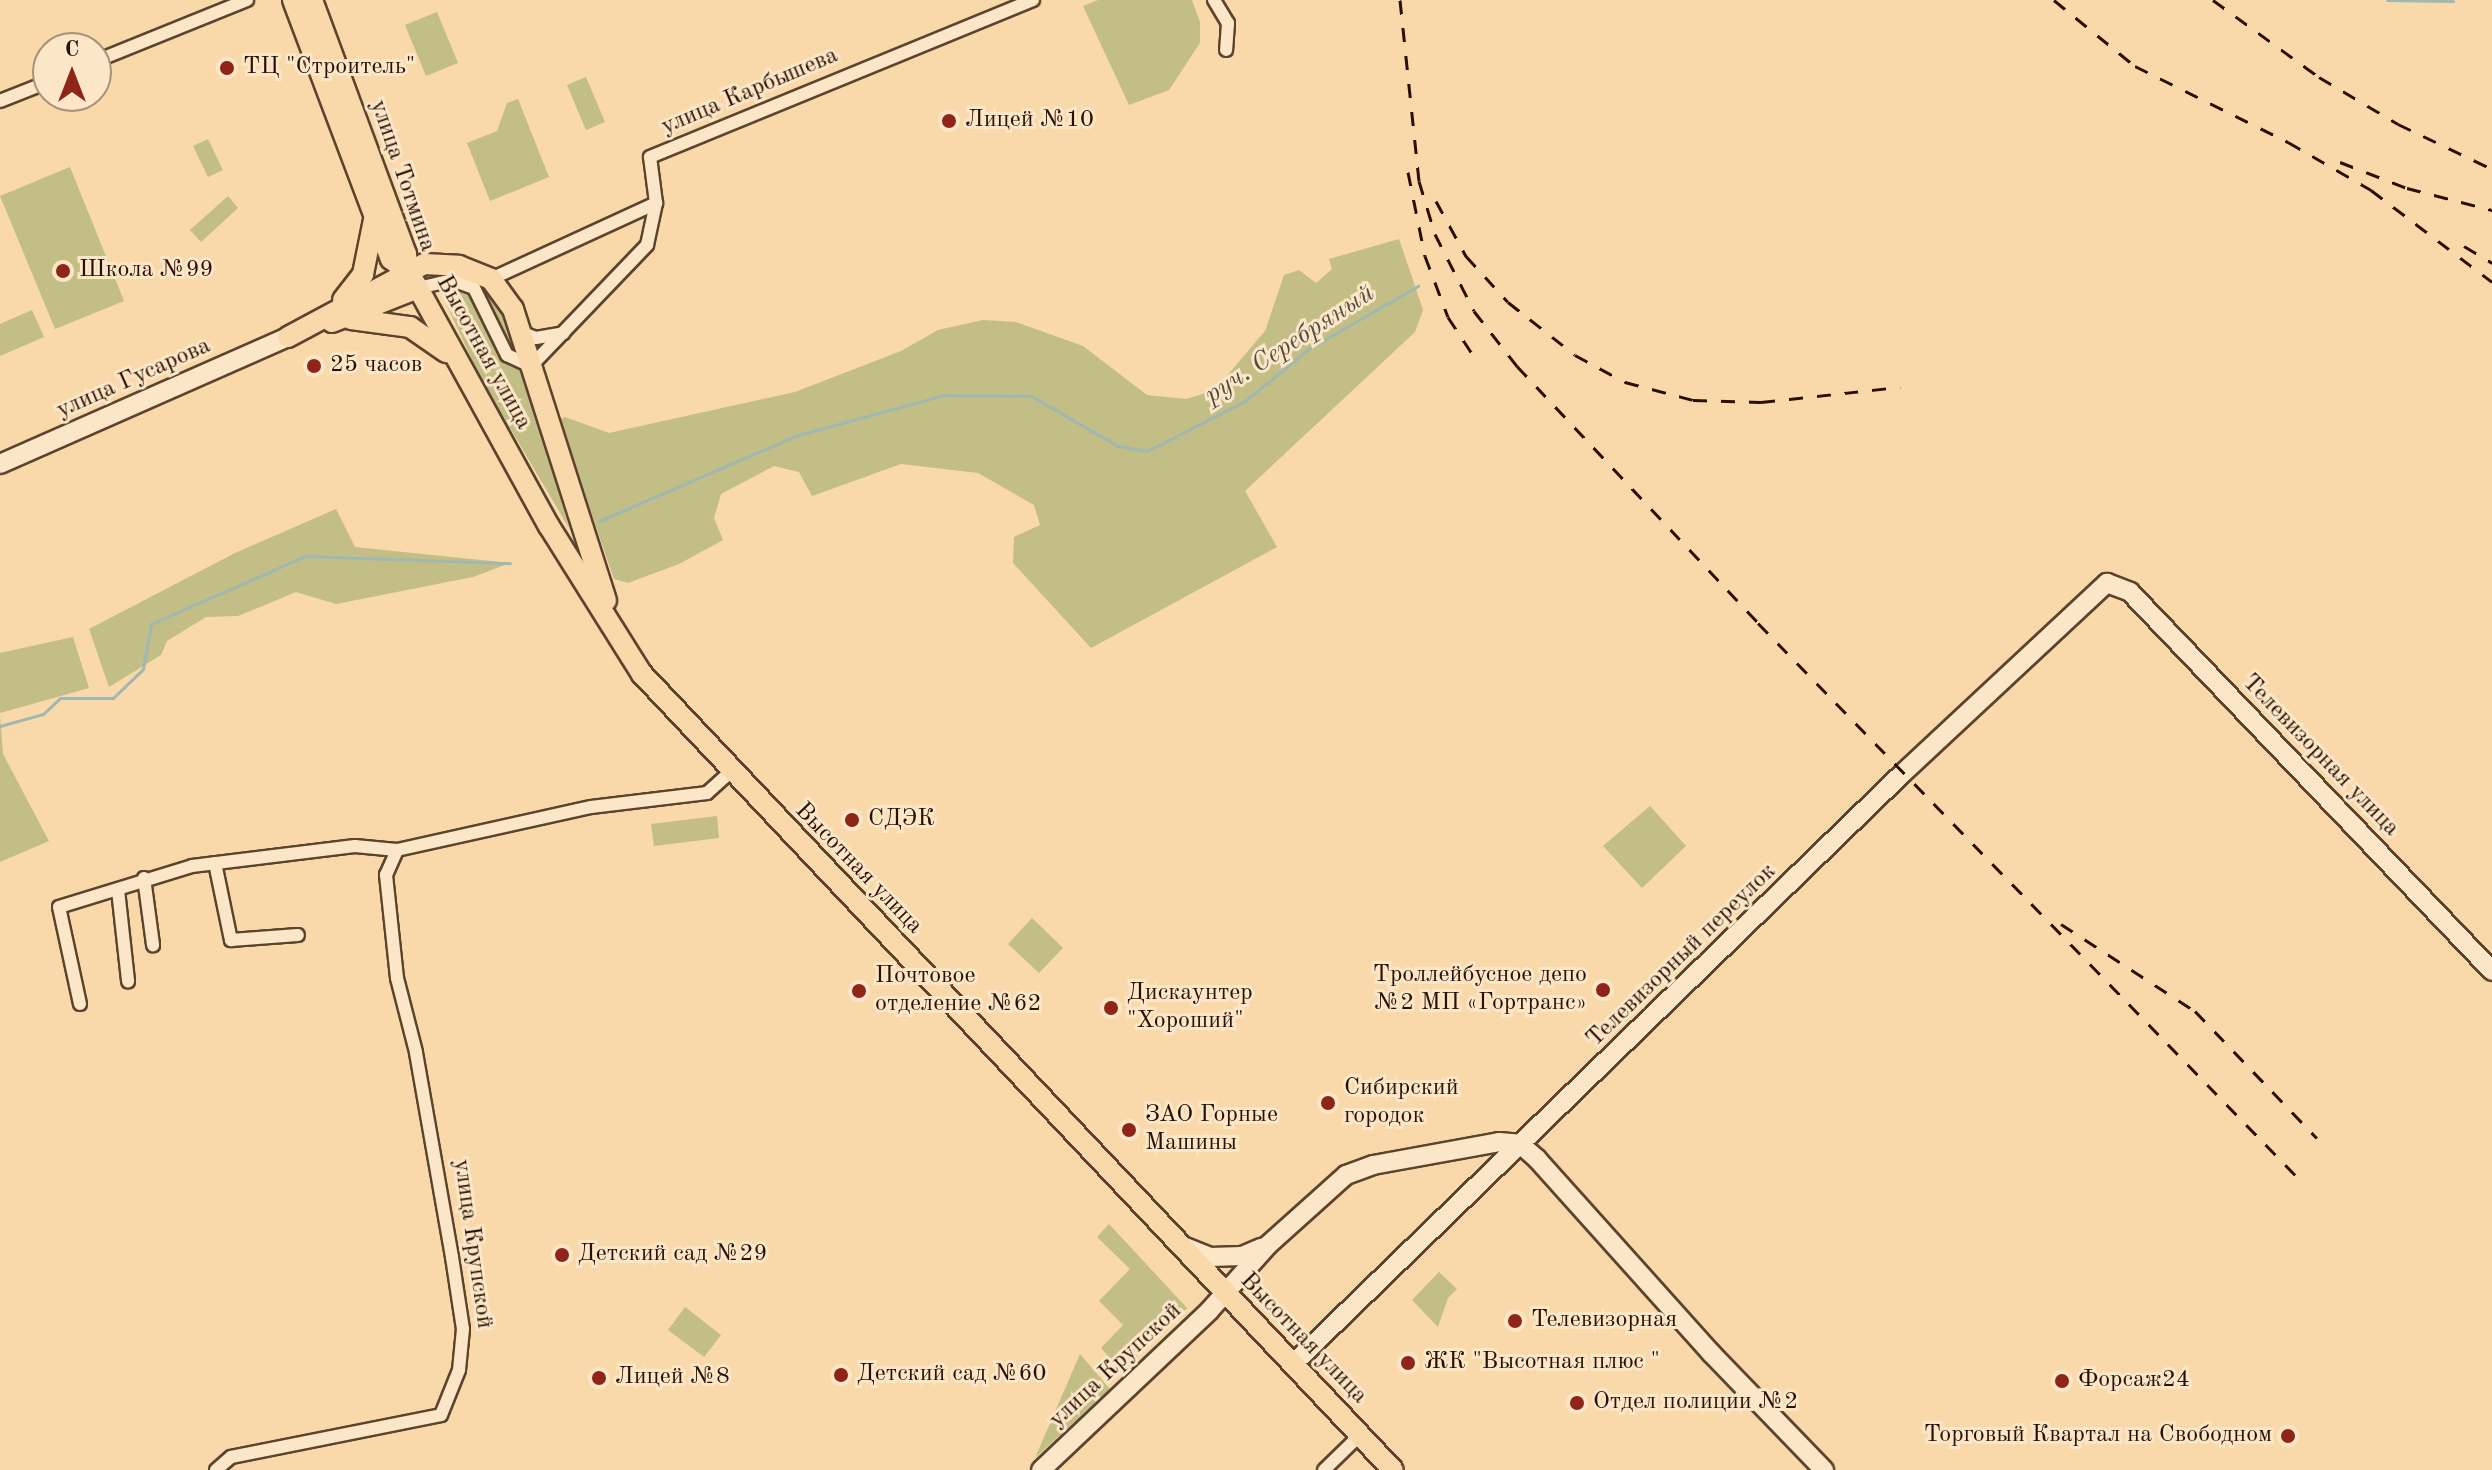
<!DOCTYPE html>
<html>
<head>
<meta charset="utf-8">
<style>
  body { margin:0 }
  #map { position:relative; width:2492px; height:1470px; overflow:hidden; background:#f9d8aa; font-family:"Old Standard TT",serif }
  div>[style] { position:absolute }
  .green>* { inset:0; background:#c2be85 }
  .stream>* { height:3px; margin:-1.5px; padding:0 1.5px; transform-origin:1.5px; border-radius:1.5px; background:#a0b8b2 }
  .roads { filter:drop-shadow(2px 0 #5c432d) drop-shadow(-2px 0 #5c432d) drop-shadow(0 2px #5c432d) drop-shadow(0 -2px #5c432d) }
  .street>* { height:12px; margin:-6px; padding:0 6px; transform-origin:6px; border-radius:6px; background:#fbe6c8 }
  .secondary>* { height:18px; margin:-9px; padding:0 9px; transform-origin:9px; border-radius:9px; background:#fbe6c8 }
  .primary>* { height:20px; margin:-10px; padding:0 10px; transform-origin:10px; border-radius:10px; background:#f9d8aa }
  .rail>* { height:3px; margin-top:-1.5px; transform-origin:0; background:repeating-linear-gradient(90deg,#281103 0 14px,transparent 0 28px) }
  .dots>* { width:22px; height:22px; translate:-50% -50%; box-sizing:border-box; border:4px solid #fbe6c8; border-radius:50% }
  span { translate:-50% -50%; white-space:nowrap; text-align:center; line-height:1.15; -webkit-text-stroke:6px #fbe6c8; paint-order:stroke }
  .poi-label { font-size:24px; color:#281103 }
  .left { translate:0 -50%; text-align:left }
  .right { translate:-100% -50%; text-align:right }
  .street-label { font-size:24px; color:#281103 }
  .water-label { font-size:26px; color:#524b40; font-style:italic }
  .north { position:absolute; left:32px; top:32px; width:80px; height:80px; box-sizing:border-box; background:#fbe6c8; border:2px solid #a79179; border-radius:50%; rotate:0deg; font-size:22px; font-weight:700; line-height:32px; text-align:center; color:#281103 }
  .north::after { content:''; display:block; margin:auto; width:28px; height:36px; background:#8f2418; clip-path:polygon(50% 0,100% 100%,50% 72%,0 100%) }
</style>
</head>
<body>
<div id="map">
  <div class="green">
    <i style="clip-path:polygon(1098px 0,1192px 0,1200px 22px,1200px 43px,1169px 90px,1129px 105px,1083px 6px)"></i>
    <i style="clip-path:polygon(437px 12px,458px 63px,426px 76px,405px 25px)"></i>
    <i style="clip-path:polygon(586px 77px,605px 122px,586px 130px,567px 85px)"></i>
    <i style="clip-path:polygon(518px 99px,549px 177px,490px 201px,467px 143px,497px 131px,507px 103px)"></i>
    <i style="clip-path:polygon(208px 139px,223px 170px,208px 177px,193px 146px)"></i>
    <i style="clip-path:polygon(70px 167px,124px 301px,55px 329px,0 196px)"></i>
    <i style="clip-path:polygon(228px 196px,238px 208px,201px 242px,190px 230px)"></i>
    <i style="clip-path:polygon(1399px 239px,1423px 310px,1415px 332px,1245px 491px,1277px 547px,1091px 648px,1013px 563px,1014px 537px,1040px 525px,1034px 505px,978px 473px,901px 464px,812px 496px,799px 472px,774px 466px,721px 494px,714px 518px,723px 540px,679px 564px,628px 583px,614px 579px,559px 420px,565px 417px,609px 433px,795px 392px,901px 351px,938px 330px,983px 320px,1016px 322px,1083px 346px,1147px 395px,1186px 399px,1215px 390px,1265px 331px,1284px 275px,1299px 270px,1316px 283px,1332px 269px,1329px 259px)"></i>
    <i style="clip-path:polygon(432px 271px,478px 279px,498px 297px,517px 351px,506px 345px,483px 290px,471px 280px)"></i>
    <i style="clip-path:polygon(438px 286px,476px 295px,496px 348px,507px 364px,522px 367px,569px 528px,480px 377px)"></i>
    <i style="clip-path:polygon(32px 310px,44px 337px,0 356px,0 324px)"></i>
    <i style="clip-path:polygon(336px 509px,355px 547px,510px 563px,473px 577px,336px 604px,296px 592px,238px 616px,206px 617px,167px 641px,161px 655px,109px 687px,89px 629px,235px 553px)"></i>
    <i style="clip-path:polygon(73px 637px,89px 688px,0 713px,0 653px)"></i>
    <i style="clip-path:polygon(0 716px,3px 754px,49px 841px,0 862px)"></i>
    <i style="clip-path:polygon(1650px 806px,1686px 846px,1642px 888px,1603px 846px)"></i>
    <i style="clip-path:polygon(717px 816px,719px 838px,654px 846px,651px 824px)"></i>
    <i style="clip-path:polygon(1032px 918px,1063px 948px,1039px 973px,1008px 944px)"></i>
    <i style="clip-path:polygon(1109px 1224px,1187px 1308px,1122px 1371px,1101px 1348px,1123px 1325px,1099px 1301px,1130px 1269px,1097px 1237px)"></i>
    <i style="clip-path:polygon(1439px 1272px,1457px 1289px,1448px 1298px,1438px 1327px,1412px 1300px)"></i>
    <i style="clip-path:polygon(685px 1307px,721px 1335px,704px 1357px,668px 1330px)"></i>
    <i style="clip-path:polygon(1080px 1354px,1110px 1389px,1035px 1458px)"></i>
  </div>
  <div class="stream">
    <i style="left:2387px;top:0;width:66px;rotate:0.9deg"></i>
    <i style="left:599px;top:521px;width:214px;rotate:-23.4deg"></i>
    <i style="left:795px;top:436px;width:155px;rotate:-15.4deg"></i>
    <i style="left:944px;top:395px;width:87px;rotate:0.7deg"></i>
    <i style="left:1031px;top:396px;width:100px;rotate:29.9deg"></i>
    <i style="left:1118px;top:446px;width:29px;rotate:10deg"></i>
    <i style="left:1147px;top:451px;width:110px;rotate:-27deg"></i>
    <i style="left:1245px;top:401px;width:84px;rotate:-39.2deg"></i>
    <i style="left:1310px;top:348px;width:125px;rotate:-29.9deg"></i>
    <i style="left:0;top:726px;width:45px;rotate:-15.6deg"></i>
    <i style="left:43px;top:714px;width:23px;rotate:-43deg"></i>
    <i style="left:60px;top:698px;width:53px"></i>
    <i style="left:113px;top:698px;width:42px;rotate:-44deg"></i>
    <i style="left:143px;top:669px;width:46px;rotate:-79.9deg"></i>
    <i style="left:151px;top:624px;width:168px;rotate:-23.8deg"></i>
    <i style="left:305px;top:556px;width:205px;rotate:2deg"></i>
  </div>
  <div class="roads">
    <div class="street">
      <i style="left:1214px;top:0;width:27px;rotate:59deg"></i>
      <i style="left:1228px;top:23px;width:27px;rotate:94deg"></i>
      <i style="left:96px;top:61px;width:163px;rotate:-22deg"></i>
      <i style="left:0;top:101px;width:52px;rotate:-21.6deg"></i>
      <i style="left:491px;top:279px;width:182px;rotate:-24.7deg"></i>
      <i style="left:418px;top:288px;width:35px;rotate:-13deg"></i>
      <i style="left:452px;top:280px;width:23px;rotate:20deg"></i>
      <i style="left:474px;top:288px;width:75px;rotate:63.8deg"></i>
      <i style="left:507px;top:355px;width:26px;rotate:25deg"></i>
      <i style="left:531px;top:366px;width:168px;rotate:-46.2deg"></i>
      <i style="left:647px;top:245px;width:43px;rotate:-77.9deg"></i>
      <i style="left:656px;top:203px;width:46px;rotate:-97.4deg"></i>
      <i style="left:650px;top:157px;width:414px;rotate:-22.3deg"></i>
      <i style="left:521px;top:332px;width:16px;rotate:22deg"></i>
      <i style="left:536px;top:338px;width:28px;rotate:-10deg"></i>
      <i style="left:215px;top:863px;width:79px;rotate:78.3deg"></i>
      <i style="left:231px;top:940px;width:67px;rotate:-4.3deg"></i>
      <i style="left:144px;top:878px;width:68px;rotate:82.3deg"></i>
      <i style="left:118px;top:890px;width:92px;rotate:83.7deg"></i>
      <i style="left:80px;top:1004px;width:99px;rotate:-102.2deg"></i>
      <i style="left:59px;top:907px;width:139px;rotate:-17.1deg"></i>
      <i style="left:192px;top:866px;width:164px;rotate:-7deg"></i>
      <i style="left:355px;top:846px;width:42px;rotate:5.4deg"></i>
      <i style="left:216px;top:1470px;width:20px;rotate:-41deg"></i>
      <i style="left:231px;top:1457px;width:214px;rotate:-11.3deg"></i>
      <i style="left:441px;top:1415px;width:48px;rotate:-68.2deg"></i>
      <i style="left:459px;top:1370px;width:41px;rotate:-84.4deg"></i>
      <i style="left:463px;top:1329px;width:73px;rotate:-98.7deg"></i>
      <i style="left:452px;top:1257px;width:208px;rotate:-100deg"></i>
      <i style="left:416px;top:1052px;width:76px;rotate:-104.4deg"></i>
      <i style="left:397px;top:978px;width:104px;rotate:-96.1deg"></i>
      <i style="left:386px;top:875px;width:27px;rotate:-66deg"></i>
      <i style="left:397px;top:850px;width:199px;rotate:-12.5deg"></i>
      <i style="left:591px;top:807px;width:117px;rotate:-6.9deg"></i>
      <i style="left:707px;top:793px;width:31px;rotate:-42deg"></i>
      <i style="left:1324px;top:1470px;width:50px;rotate:-44.2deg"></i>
    </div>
    <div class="secondary">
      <i style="left:0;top:464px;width:315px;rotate:-23.8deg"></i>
      <i style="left:1183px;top:1246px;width:29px;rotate:22deg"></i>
      <i style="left:1210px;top:1257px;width:32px;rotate:-2deg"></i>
      <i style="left:1242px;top:1256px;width:21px;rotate:-23deg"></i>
      <i style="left:1292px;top:1365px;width:851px;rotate:-44.1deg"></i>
      <i style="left:1903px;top:773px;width:279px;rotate:-43deg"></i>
      <i style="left:2107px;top:583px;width:25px;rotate:21deg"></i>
      <i style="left:2130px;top:592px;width:524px;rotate:46.31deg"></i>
      <i style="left:1041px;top:1470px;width:231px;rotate:-43.4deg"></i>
      <i style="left:1209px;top:1311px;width:89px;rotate:-48.2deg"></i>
      <i style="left:1268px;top:1245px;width:105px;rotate:-41.9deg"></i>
      <i style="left:1346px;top:1175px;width:29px;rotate:-20deg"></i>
      <i style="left:1373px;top:1165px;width:128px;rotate:-10.3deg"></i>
      <i style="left:1499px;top:1142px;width:21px;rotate:5deg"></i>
      <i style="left:1520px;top:1144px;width:23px;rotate:41deg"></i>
      <i style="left:1537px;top:1159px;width:261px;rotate:48.1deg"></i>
      <i style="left:1711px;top:1353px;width:163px;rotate:46deg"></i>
    </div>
    <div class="primary">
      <i style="left:293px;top:0;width:277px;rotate:69.3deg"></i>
      <i style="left:391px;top:259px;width:20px;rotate:37deg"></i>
      <i style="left:407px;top:271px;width:20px;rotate:57deg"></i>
      <i style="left:418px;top:288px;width:272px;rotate:61.2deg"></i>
      <i style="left:549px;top:526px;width:175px;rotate:57.9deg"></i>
      <i style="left:642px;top:674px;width:1094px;rotate:46.67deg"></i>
      <i style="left:312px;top:0;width:271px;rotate:69.7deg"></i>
      <i style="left:406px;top:254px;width:17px;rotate:87deg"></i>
      <i style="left:343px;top:300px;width:33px;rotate:-52deg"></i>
      <i style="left:363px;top:274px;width:55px;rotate:-78.5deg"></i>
      <i style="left:351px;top:319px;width:60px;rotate:7.7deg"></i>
      <i style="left:410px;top:327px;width:44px;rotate:34.8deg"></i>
      <i style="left:332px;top:322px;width:92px;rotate:-21.6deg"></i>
      <i style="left:288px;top:337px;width:154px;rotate:-28.2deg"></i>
      <i style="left:424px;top:264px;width:35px;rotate:3deg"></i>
      <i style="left:459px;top:266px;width:35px;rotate:22deg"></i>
      <i style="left:491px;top:279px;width:37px;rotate:54deg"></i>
      <i style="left:513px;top:309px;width:306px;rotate:72.3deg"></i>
    </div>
  </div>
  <div class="rail">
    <i style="left:1400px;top:0;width:182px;rotate:84deg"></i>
    <i style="left:1419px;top:181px;width:55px;rotate:73.2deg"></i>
    <i style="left:1435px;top:234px;width:86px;rotate:63.1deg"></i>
    <i style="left:1474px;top:311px;width:70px;rotate:52deg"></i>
    <i style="left:1517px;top:366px;width:352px;rotate:46.8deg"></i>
    <i style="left:1758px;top:623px;width:779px;rotate:45.78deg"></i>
    <i style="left:2054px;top:0;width:104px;rotate:39.2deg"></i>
    <i style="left:2135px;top:66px;width:171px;rotate:26.4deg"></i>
    <i style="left:2288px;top:142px;width:96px;rotate:30deg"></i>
    <i style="left:2371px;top:190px;width:152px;rotate:37.2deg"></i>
    <i style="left:2213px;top:0;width:131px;rotate:36deg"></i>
    <i style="left:2319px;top:77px;width:92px;rotate:30.7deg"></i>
    <i style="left:2398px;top:124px;width:104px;rotate:25.6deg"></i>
    <i style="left:2340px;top:162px;width:72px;rotate:21.2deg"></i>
    <i style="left:2407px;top:188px;width:88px;rotate:14.5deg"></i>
    <i style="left:1408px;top:172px;width:86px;rotate:78.6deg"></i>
    <i style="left:1425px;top:256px;width:65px;rotate:69.3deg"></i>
    <i style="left:1448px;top:317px;width:53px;rotate:56.6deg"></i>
    <i style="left:1436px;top:201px;width:63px;rotate:61.4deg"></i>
    <i style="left:1466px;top:256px;width:62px;rotate:47.6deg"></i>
    <i style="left:1508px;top:302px;width:85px;rotate:38.3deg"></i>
    <i style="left:1575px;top:355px;width:57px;rotate:28.4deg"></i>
    <i style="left:1625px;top:382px;width:70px;rotate:14.8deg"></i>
    <i style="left:1693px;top:400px;width:68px;rotate:1.7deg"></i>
    <i style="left:1761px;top:402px;width:140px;rotate:-6.2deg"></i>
    <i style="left:2464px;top:246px;width:33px;rotate:31deg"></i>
    <i style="left:2061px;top:924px;width:160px;rotate:33deg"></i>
    <i style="left:2195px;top:1011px;width:176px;rotate:46.2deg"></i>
  </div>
  <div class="dots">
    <i style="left:227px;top:68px;background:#8f2418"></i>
    <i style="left:949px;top:121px;background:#8f2418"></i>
    <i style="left:63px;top:271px;background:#8f2418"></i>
    <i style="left:314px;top:366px;background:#8f2418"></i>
    <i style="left:852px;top:820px;background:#8f2418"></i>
    <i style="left:1603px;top:990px;background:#8f2418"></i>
    <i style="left:859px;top:991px;background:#8f2418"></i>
    <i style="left:1111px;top:1008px;background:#8f2418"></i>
    <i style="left:1328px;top:1103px;background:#8f2418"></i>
    <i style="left:1129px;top:1130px;background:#8f2418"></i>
    <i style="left:562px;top:1255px;background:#8f2418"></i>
    <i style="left:1515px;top:1321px;background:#8f2418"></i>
    <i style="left:1408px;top:1363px;background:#8f2418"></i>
    <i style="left:841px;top:1375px;background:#8f2418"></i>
    <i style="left:599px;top:1378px;background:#8f2418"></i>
    <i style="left:2062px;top:1381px;background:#8f2418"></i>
    <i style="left:1577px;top:1403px;background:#8f2418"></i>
    <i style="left:2288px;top:1436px;background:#8f2418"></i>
  </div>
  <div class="poi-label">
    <span class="left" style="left:243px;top:68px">ТЦ "Строитель"</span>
    <span class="left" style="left:965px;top:121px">Лицей №10</span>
    <span class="left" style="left:79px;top:271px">Школа №99</span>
    <span class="left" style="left:330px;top:366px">25 часов</span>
    <span class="left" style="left:868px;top:820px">СДЭК</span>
    <span class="right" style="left:1587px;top:990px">Троллейбусное депо<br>№2 МП «Гортранс»</span>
    <span class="left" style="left:875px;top:991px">Почтовое<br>отделение №62</span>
    <span class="left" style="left:1127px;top:1008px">Дискаунтер<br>"Хороший"</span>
    <span class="left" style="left:1344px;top:1103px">Сибирский<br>городок</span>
    <span class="left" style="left:1145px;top:1130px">ЗАО Горные<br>Машины</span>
    <span class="left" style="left:578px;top:1255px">Детский сад №29</span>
    <span class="left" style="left:1531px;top:1321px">Телевизорная</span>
    <span class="left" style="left:1424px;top:1363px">ЖК "Высотная плюс "</span>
    <span class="left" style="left:857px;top:1375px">Детский сад №60</span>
    <span class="left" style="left:615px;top:1378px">Лицей №8</span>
    <span class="left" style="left:2078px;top:1381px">Форсаж24</span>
    <span class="left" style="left:1593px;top:1403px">Отдел полиции №2</span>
    <span class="right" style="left:2272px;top:1436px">Торговый Квартал на Свободном</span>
  </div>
  <div class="street-label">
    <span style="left:750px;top:92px;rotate:-23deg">улица Карбышева</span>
    <span style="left:402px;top:176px;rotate:71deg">улица Тотмина</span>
    <span style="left:483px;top:353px;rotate:61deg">Высотная улица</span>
    <span style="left:134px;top:379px;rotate:-24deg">улица Гусарова</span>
    <span style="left:2320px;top:756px;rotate:46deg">Телевизорная улица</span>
    <span style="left:858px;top:869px;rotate:46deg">Высотная улица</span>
    <span style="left:1682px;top:956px;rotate:-44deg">Телевизорный переулок</span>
    <span style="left:472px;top:1244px;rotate:82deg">улица Крупской</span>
    <span style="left:1303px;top:1339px;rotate:46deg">Высотная улица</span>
    <span style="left:1116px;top:1366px;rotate:-43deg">улица Крупской</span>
  </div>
  <div class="water-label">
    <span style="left:1290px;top:345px;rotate:-33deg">руч. Серебряный</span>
  </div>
  <div class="north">С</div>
</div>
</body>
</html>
